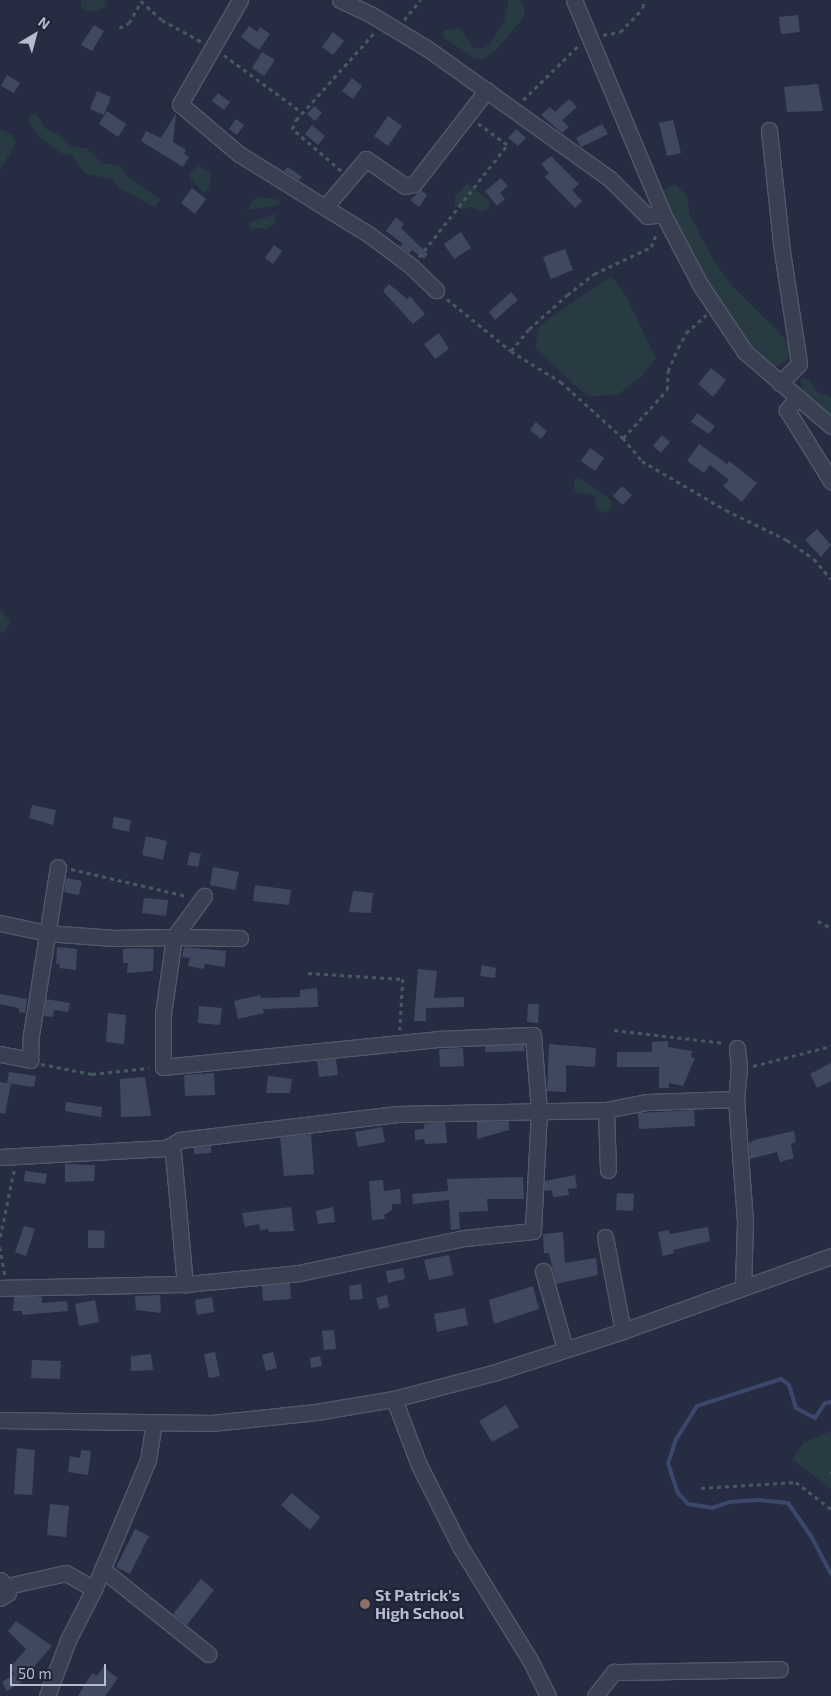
<!DOCTYPE html>
<html>
<head>
<meta charset="utf-8">
<style>
  body { margin:0 }
  #map { position:relative; width:831px; height:1696px; overflow:hidden; background:#262d42; font-family:"Exo 2",sans-serif }
  div>[style] { position:absolute }
  .green>* { inset:0; background:#283b43 }
  .stream>* { height:4px; margin:-2px; padding:0 2px; transform-origin:2px; border-radius:2px; background:#3b486b }
  .building>* { inset:0; background:#404860 }
  .path>* { height:2.5px; margin-top:-1.25px; transform-origin:0; background:repeating-linear-gradient(90deg,#465860 0 4px,transparent 0 8px) }
  .roads { filter:drop-shadow(1px 0 #525869) drop-shadow(-1px 0 #525869) drop-shadow(0 1px #525869) drop-shadow(0 -1px #525869) }
  .minor>* { height:15px; margin:-7.5px; padding:0 7.5px; transform-origin:7.5px; border-radius:7.5px; background:#3a4051 }
  .dots>* { width:14px; height:14px; translate:-50% -50%; box-sizing:border-box; border:2px solid #1f2537; border-radius:50% }
  span { translate:-50% -50%; white-space:nowrap; text-align:center; line-height:1.15; -webkit-text-stroke:5px #1f2537; paint-order:stroke }
  .poi-label { font-size:16px; color:#b7bccc; font-weight:700 }
  .left { translate:0 -50%; text-align:left }
  .north { position:absolute; left:10px; top:10px; width:50px; height:50px; -webkit-text-stroke:4px #1f2537; paint-order:stroke; rotate:37deg; font-size:14px; font-weight:700; line-height:20px; text-align:center; color:#b7bccc }
  .north::after { content:''; display:block; margin:auto; width:18px; height:22px; background:#b7bccc; clip-path:polygon(50% 0,100% 100%,50% 72%,0 100%) }
  .scale { position:absolute; left:10px; top:1664px; width:96px; height:22px; box-sizing:border-box; border:2px solid #b7bccc; border-top:0; padding-left:6px; font-size:15px; line-height:18px; white-space:nowrap; color:#b7bccc; -webkit-text-stroke:4px #1f2537; paint-order:stroke }
</style>
</head>
<body>
<div id="map">
  <div class="green">
    <i style="clip-path:polygon(106px 0,106px 6px,99px 10px,88px 12px,81px 8px,81px 0)"></i>
    <i style="clip-path:polygon(509px 0,519px 0,525px 8px,524px 17px,495px 51px,483px 59px,474px 58px,443px 37px,444px 30px,459px 28px,473px 47px,481px 49px,489px 45px,504px 22px)"></i>
    <i style="clip-path:polygon(30px 115px,37px 115px,47px 130px,57px 133px,71px 146px,87px 149px,103px 164px,119px 165px,130px 179px,160px 199px,155px 207px,121px 189px,112px 179px,86px 174px,71px 155px,61px 153px,39px 136px,28px 121px)"></i>
    <i style="clip-path:polygon(0 129px,12px 134px,16px 143px,0 170px)"></i>
    <i style="clip-path:polygon(198px 166px,211px 172px,209px 190px,203px 192px,191px 179px,190px 173px)"></i>
    <i style="clip-path:polygon(467px 183px,490px 201px,488px 209px,481px 212px,473px 207px,461px 209px,455px 206px,455px 197px)"></i>
    <i style="clip-path:polygon(675px 184px,687px 196px,690px 216px,714px 261px,733px 287px,780px 333px,789px 345px,788px 359px,775px 367px,753px 354px,725px 313px,687px 248px,666px 204px,662px 191px)"></i>
    <i style="clip-path:polygon(260px 197px,280px 200px,279px 205px,247px 210px,254px 199px)"></i>
    <i style="clip-path:polygon(276px 214px,275px 224px,268px 228px,250px 229px,249px 224px,253px 221px)"></i>
    <i style="clip-path:polygon(611px 276px,626px 296px,656px 358px,641px 377px,617px 395px,587px 396px,535px 348px,540px 325px)"></i>
    <i style="clip-path:polygon(800px 378px,809px 379px,817px 392px,831px 397px,831px 415px,803px 391px)"></i>
    <i style="clip-path:polygon(579px 478px,611px 500px,612px 508px,605px 513px,596px 508px,594px 496px,587px 493px,579px 494px,574px 489px,574px 480px)"></i>
    <i style="clip-path:polygon(0 610px,10px 621px,5px 633px,0 632px)"></i>
    <i style="clip-path:polygon(831px 1431px,831px 1489px,792px 1459px,804px 1442px)"></i>
  </div>
  <div class="stream">
    <i style="left:831px;top:1402px;width:6px;rotate:171deg"></i>
    <i style="left:825px;top:1403px;width:18px;rotate:124deg"></i>
    <i style="left:815px;top:1418px;width:21px;rotate:-152deg"></i>
    <i style="left:796px;top:1408px;width:24px;rotate:-107deg"></i>
    <i style="left:789px;top:1385px;width:10px;rotate:-143deg"></i>
    <i style="left:781px;top:1379px;width:88px;rotate:162.2deg"></i>
    <i style="left:697px;top:1406px;width:39px;rotate:122deg"></i>
    <i style="left:676px;top:1439px;width:25px;rotate:108deg"></i>
    <i style="left:668px;top:1463px;width:32px;rotate:72deg"></i>
    <i style="left:678px;top:1493px;width:15px;rotate:48deg"></i>
    <i style="left:688px;top:1504px;width:24px;rotate:9deg"></i>
    <i style="left:712px;top:1508px;width:18px;rotate:-19deg"></i>
    <i style="left:729px;top:1502px;width:30px;rotate:-4deg"></i>
    <i style="left:759px;top:1500px;width:29px;rotate:6deg"></i>
    <i style="left:788px;top:1503px;width:40px;rotate:55.1deg"></i>
    <i style="left:811px;top:1536px;width:43px;rotate:62.2deg"></i>
  </div>
  <div class="building">
    <i style="clip-path:polygon(798px 15px,800px 32px,781px 34px,779px 17px)"></i>
    <i style="clip-path:polygon(94px 25px,104px 31px,92px 51px,81px 45px)"></i>
    <i style="clip-path:polygon(249px 26px,257px 32px,260px 27px,270px 34px,259px 50px,241px 37px)"></i>
    <i style="clip-path:polygon(333px 32px,344px 41px,333px 55px,322px 47px)"></i>
    <i style="clip-path:polygon(262px 52px,275px 60px,264px 76px,252px 68px)"></i>
    <i style="clip-path:polygon(7px 75px,20px 83px,14px 93px,1px 86px)"></i>
    <i style="clip-path:polygon(352px 78px,362px 86px,353px 99px,342px 91px)"></i>
    <i style="clip-path:polygon(818px 84px,823px 111px,787px 112px,784px 87px)"></i>
    <i style="clip-path:polygon(97px 91px,111px 97px,104px 115px,90px 109px)"></i>
    <i style="clip-path:polygon(218px 93px,230px 102px,224px 110px,212px 101px)"></i>
    <i style="clip-path:polygon(569px 99px,577px 107px,562px 120px,569px 127px,562px 133px,541px 115px,550px 107px,555px 112px)"></i>
    <i style="clip-path:polygon(314px 106px,322px 113px,315px 121px,307px 114px)"></i>
    <i style="clip-path:polygon(107px 111px,126px 124px,118px 137px,99px 124px)"></i>
    <i style="clip-path:polygon(176px 113px,173px 142px,186px 150px,184px 154px,189px 157px,183px 167px,141px 141px,146px 131px,161px 138px)"></i>
    <i style="clip-path:polygon(388px 116px,402px 126px,388px 146px,374px 136px)"></i>
    <i style="clip-path:polygon(236px 119px,244px 125px,237px 135px,229px 129px)"></i>
    <i style="clip-path:polygon(673px 120px,681px 153px,667px 156px,659px 123px)"></i>
    <i style="clip-path:polygon(602px 124px,608px 134px,581px 147px,576px 138px)"></i>
    <i style="clip-path:polygon(312px 125px,325px 136px,318px 145px,305px 134px)"></i>
    <i style="clip-path:polygon(516px 129px,526px 138px,518px 146px,508px 138px)"></i>
    <i style="clip-path:polygon(551px 156px,579px 184px,572px 190px,582px 201px,575px 208px,545px 177px,549px 173px,541px 164px)"></i>
    <i style="clip-path:polygon(288px 167px,302px 177px,299px 180px,284px 171px)"></i>
    <i style="clip-path:polygon(501px 178px,508px 186px,500px 193px,505px 199px,497px 206px,485px 191px)"></i>
    <i style="clip-path:polygon(192px 188px,206px 199px,195px 214px,181px 203px)"></i>
    <i style="clip-path:polygon(421px 190px,427px 195px,419px 207px,410px 200px)"></i>
    <i style="clip-path:polygon(396px 217px,404px 224px,401px 228px,428px 254px,424px 259px,412px 250px,409px 253px,400px 246px,403px 244px,386px 231px)"></i>
    <i style="clip-path:polygon(461px 232px,471px 248px,454px 259px,444px 244px)"></i>
    <i style="clip-path:polygon(274px 245px,282px 251px,273px 264px,265px 258px)"></i>
    <i style="clip-path:polygon(565px 249px,573px 270px,551px 279px,543px 257px)"></i>
    <i style="clip-path:polygon(389px 284px,407px 299px,410px 296px,425px 314px,413px 324px,383px 291px)"></i>
    <i style="clip-path:polygon(511px 292px,518px 300px,495px 320px,489px 312px)"></i>
    <i style="clip-path:polygon(439px 333px,449px 349px,435px 359px,424px 344px)"></i>
    <i style="clip-path:polygon(711px 368px,726px 380px,713px 397px,698px 384px)"></i>
    <i style="clip-path:polygon(697px 413px,715px 426px,709px 434px,691px 422px)"></i>
    <i style="clip-path:polygon(536px 422px,547px 431px,541px 439px,530px 430px)"></i>
    <i style="clip-path:polygon(662px 435px,670px 442px,661px 453px,653px 446px)"></i>
    <i style="clip-path:polygon(699px 444px,727px 464px,729px 461px,757px 483px,742px 502px,723px 486px,729px 480px,710px 465px,704px 473px,687px 461px)"></i>
    <i style="clip-path:polygon(590px 448px,604px 458px,595px 471px,581px 461px)"></i>
    <i style="clip-path:polygon(622px 486px,632px 495px,623px 505px,613px 496px)"></i>
    <i style="clip-path:polygon(817px 529px,831px 545px,821px 557px,805px 540px)"></i>
    <i style="clip-path:polygon(32px 805px,56px 810px,53px 825px,29px 818px)"></i>
    <i style="clip-path:polygon(114px 817px,131px 820px,129px 832px,112px 828px)"></i>
    <i style="clip-path:polygon(146px 836px,167px 841px,163px 860px,142px 855px)"></i>
    <i style="clip-path:polygon(190px 852px,201px 854px,198px 867px,187px 865px)"></i>
    <i style="clip-path:polygon(213px 867px,239px 872px,235px 890px,210px 885px)"></i>
    <i style="clip-path:polygon(66px 878px,82px 881px,79px 895px,64px 892px)"></i>
    <i style="clip-path:polygon(255px 885px,291px 890px,289px 905px,253px 901px)"></i>
    <i style="clip-path:polygon(353px 891px,373px 893px,371px 913px,349px 912px)"></i>
    <i style="clip-path:polygon(144px 898px,168px 900px,166px 916px,142px 913px)"></i>
    <i style="clip-path:polygon(57px 947px,77px 949px,76px 970px,59px 968px,60px 964px,56px 964px)"></i>
    <i style="clip-path:polygon(184px 947px,226px 951px,225px 967px,205px 964px,204px 969px,188px 966px,190px 958px,182px 957px)"></i>
    <i style="clip-path:polygon(132px 948px,154px 949px,153px 971px,127px 973px,128px 963px,123px 963px,123px 949px)"></i>
    <i style="clip-path:polygon(482px 965px,496px 968px,495px 978px,480px 976px)"></i>
    <i style="clip-path:polygon(418px 969px,437px 971px,434px 998px,464px 997px,464px 1007px,426px 1008px,426px 1021px,414px 1021px)"></i>
    <i style="clip-path:polygon(317px 988px,318px 1007px,263px 1009px,264px 1013px,238px 1019px,234px 1001px,260px 995px,261px 998px,300px 997px,300px 990px)"></i>
    <i style="clip-path:polygon(0 994px,27px 999px,25px 1013px,19px 1012px,19px 1008px,0 1004px)"></i>
    <i style="clip-path:polygon(46px 999px,70px 1003px,68px 1012px,54px 1010px,53px 1017px,44px 1016px)"></i>
    <i style="clip-path:polygon(528px 1004px,539px 1004px,538px 1023px,527px 1022px)"></i>
    <i style="clip-path:polygon(199px 1006px,222px 1008px,220px 1025px,198px 1023px)"></i>
    <i style="clip-path:polygon(108px 1013px,126px 1015px,124px 1044px,106px 1042px)"></i>
    <i style="clip-path:polygon(668px 1041px,668px 1047px,692px 1051px,691px 1057px,695px 1058px,683px 1086px,669px 1083px,669px 1088px,659px 1088px,659px 1067px,617px 1067px,617px 1052px,652px 1052px,652px 1042px)"></i>
    <i style="clip-path:polygon(549px 1044px,596px 1048px,595px 1067px,566px 1065px,566px 1092px,547px 1091px)"></i>
    <i style="clip-path:polygon(524px 1045px,525px 1051px,485px 1052px,485px 1046px)"></i>
    <i style="clip-path:polygon(463px 1048px,464px 1066px,440px 1067px,439px 1049px)"></i>
    <i style="clip-path:polygon(336px 1059px,338px 1075px,319px 1077px,317px 1061px)"></i>
    <i style="clip-path:polygon(831px 1063px,831px 1081px,817px 1088px,810px 1074px)"></i>
    <i style="clip-path:polygon(9px 1072px,36px 1076px,34px 1087px,7px 1083px)"></i>
    <i style="clip-path:polygon(214px 1073px,215px 1095px,185px 1096px,184px 1075px)"></i>
    <i style="clip-path:polygon(268px 1076px,292px 1079px,290px 1093px,266px 1093px)"></i>
    <i style="clip-path:polygon(145px 1077px,151px 1116px,121px 1117px,120px 1079px)"></i>
    <i style="clip-path:polygon(0 1082px,11px 1084px,5px 1114px,0 1113px)"></i>
    <i style="clip-path:polygon(66px 1102px,102px 1107px,101px 1117px,65px 1111px)"></i>
    <i style="clip-path:polygon(694px 1110px,695px 1126px,639px 1129px,638px 1113px)"></i>
    <i style="clip-path:polygon(509px 1121px,509px 1130px,477px 1139px,477px 1122px)"></i>
    <i style="clip-path:polygon(445px 1122px,447px 1143px,425px 1144px,424px 1139px,415px 1140px,415px 1130px,424px 1129px,424px 1124px)"></i>
    <i style="clip-path:polygon(382px 1127px,385px 1142px,358px 1147px,355px 1132px)"></i>
    <i style="clip-path:polygon(794px 1131px,796px 1142px,791px 1144px,794px 1158px,780px 1162px,777px 1152px,750px 1159px,749px 1143px,754px 1140px)"></i>
    <i style="clip-path:polygon(311px 1134px,314px 1174px,284px 1176px,280px 1137px)"></i>
    <i style="clip-path:polygon(211px 1146px,211px 1153px,194px 1154px,194px 1148px)"></i>
    <i style="clip-path:polygon(65px 1164px,95px 1165px,94px 1181px,65px 1182px)"></i>
    <i style="clip-path:polygon(25px 1171px,47px 1174px,45px 1184px,24px 1181px)"></i>
    <i style="clip-path:polygon(575px 1175px,577px 1188px,568px 1189px,569px 1195px,553px 1197px,552px 1190px,544px 1191px,545px 1181px)"></i>
    <i style="clip-path:polygon(523px 1177px,524px 1199px,487px 1199px,488px 1211px,459px 1212px,460px 1229px,451px 1230px,449px 1200px,413px 1204px,412px 1194px,448px 1191px,447px 1179px)"></i>
    <i style="clip-path:polygon(383px 1180px,384px 1191px,400px 1189px,401px 1204px,392px 1204px,392px 1210px,384px 1215px,385px 1219px,372px 1220px,369px 1181px)"></i>
    <i style="clip-path:polygon(617px 1193px,634px 1194px,633px 1211px,616px 1210px)"></i>
    <i style="clip-path:polygon(291px 1207px,294px 1231px,269px 1232px,268px 1229px,260px 1230px,259px 1224px,245px 1227px,242px 1213px)"></i>
    <i style="clip-path:polygon(333px 1207px,335px 1222px,318px 1224px,316px 1211px)"></i>
    <i style="clip-path:polygon(24px 1226px,35px 1229px,26px 1256px,15px 1252px)"></i>
    <i style="clip-path:polygon(708px 1227px,710px 1241px,673px 1250px,674px 1253px,663px 1256px,658px 1232px,669px 1230px,670px 1234px)"></i>
    <i style="clip-path:polygon(88px 1230px,105px 1231px,104px 1248px,88px 1248px)"></i>
    <i style="clip-path:polygon(563px 1232px,565px 1263px,596px 1258px,598px 1275px,556px 1284px,549px 1253px,544px 1253px,543px 1234px)"></i>
    <i style="clip-path:polygon(449px 1255px,453px 1275px,429px 1280px,424px 1260px)"></i>
    <i style="clip-path:polygon(403px 1268px,405px 1279px,388px 1283px,386px 1271px)"></i>
    <i style="clip-path:polygon(290px 1283px,291px 1299px,263px 1301px,262px 1286px)"></i>
    <i style="clip-path:polygon(361px 1284px,363px 1299px,350px 1300px,349px 1286px)"></i>
    <i style="clip-path:polygon(533px 1286px,539px 1309px,494px 1324px,489px 1300px)"></i>
    <i style="clip-path:polygon(160px 1295px,161px 1313px,136px 1310px,135px 1296px)"></i>
    <i style="clip-path:polygon(387px 1295px,389px 1307px,379px 1309px,376px 1298px)"></i>
    <i style="clip-path:polygon(14px 1297px,42px 1297px,42px 1303px,67px 1301px,68px 1311px,22px 1315px,22px 1311px,13px 1311px)"></i>
    <i style="clip-path:polygon(212px 1297px,214px 1312px,197px 1315px,195px 1300px)"></i>
    <i style="clip-path:polygon(95px 1300px,99px 1322px,79px 1326px,75px 1304px)"></i>
    <i style="clip-path:polygon(465px 1308px,468px 1325px,437px 1332px,434px 1314px)"></i>
    <i style="clip-path:polygon(334px 1330px,336px 1349px,324px 1350px,322px 1331px)"></i>
    <i style="clip-path:polygon(215px 1352px,220px 1376px,209px 1378px,204px 1354px)"></i>
    <i style="clip-path:polygon(273px 1352px,277px 1368px,266px 1371px,262px 1355px)"></i>
    <i style="clip-path:polygon(151px 1354px,153px 1370px,131px 1371px,131px 1356px)"></i>
    <i style="clip-path:polygon(320px 1356px,322px 1366px,311px 1368px,310px 1358px)"></i>
    <i style="clip-path:polygon(32px 1360px,61px 1361px,60px 1379px,31px 1378px)"></i>
    <i style="clip-path:polygon(506px 1405px,519px 1427px,492px 1442px,479px 1421px)"></i>
    <i style="clip-path:polygon(17px 1448px,35px 1450px,32px 1495px,14px 1494px)"></i>
    <i style="clip-path:polygon(81px 1450px,91px 1451px,88px 1475px,68px 1472px,70px 1456px,80px 1458px)"></i>
    <i style="clip-path:polygon(292px 1493px,320px 1517px,310px 1530px,281px 1505px)"></i>
    <i style="clip-path:polygon(50px 1504px,69px 1506px,66px 1537px,47px 1535px)"></i>
    <i style="clip-path:polygon(135px 1529px,149px 1536px,130px 1574px,116px 1567px)"></i>
    <i style="clip-path:polygon(201px 1579px,214px 1590px,187px 1625px,173px 1614px)"></i>
    <i style="clip-path:polygon(16px 1621px,52px 1646px,20px 1683px,7px 1691px,2px 1682px,15px 1674px,9px 1669px,26px 1649px,8px 1631px)"></i>
    <i style="clip-path:polygon(103px 1667px,118px 1678px,105px 1696px,78px 1696px,92px 1673px,97px 1676px)"></i>
  </div>
  <div class="path">
    <i style="left:141px;top:1px;width:28px;rotate:42deg"></i>
    <i style="left:162px;top:20px;width:46px;rotate:28.8deg"></i>
    <i style="left:404px;top:20px;width:26px;rotate:-51deg"></i>
    <i style="left:119px;top:28px;width:11px;rotate:-27deg"></i>
    <i style="left:129px;top:23px;width:25px;rotate:-61deg"></i>
    <i style="left:603px;top:35px;width:17px;rotate:-10deg"></i>
    <i style="left:620px;top:32px;width:33px;rotate:-46deg"></i>
    <i style="left:643px;top:8px;width:8px;rotate:-90deg"></i>
    <i style="left:224px;top:55px;width:98px;rotate:36.3deg"></i>
    <i style="left:523px;top:100px;width:80px;rotate:-44.5deg"></i>
    <i style="left:341px;top:171px;width:65px;rotate:-139.4deg"></i>
    <i style="left:292px;top:129px;width:10px;rotate:-66deg"></i>
    <i style="left:296px;top:120px;width:118px;rotate:-48.1deg"></i>
    <i style="left:419px;top:257px;width:142px;rotate:-51.8deg"></i>
    <i style="left:507px;top:145px;width:37px;rotate:-144deg"></i>
    <i style="left:447px;top:299px;width:82px;rotate:39.1deg"></i>
    <i style="left:511px;top:351px;width:59px;rotate:31.8deg"></i>
    <i style="left:561px;top:382px;width:84px;rotate:42.1deg"></i>
    <i style="left:623px;top:438px;width:30px;rotate:50deg"></i>
    <i style="left:642px;top:461px;width:97px;rotate:30.3deg"></i>
    <i style="left:726px;top:510px;width:68px;rotate:26.2deg"></i>
    <i style="left:787px;top:540px;width:33px;rotate:35deg"></i>
    <i style="left:814px;top:559px;width:26px;rotate:50deg"></i>
    <i style="left:511px;top:351px;width:28px;rotate:-51deg"></i>
    <i style="left:529px;top:329px;width:51px;rotate:-41.8deg"></i>
    <i style="left:567px;top:295px;width:34px;rotate:-38deg"></i>
    <i style="left:594px;top:274px;width:63px;rotate:-25.3deg"></i>
    <i style="left:651px;top:247px;width:16px;rotate:-68deg"></i>
    <i style="left:623px;top:438px;width:65px;rotate:-47.5deg"></i>
    <i style="left:667px;top:390px;width:19px;rotate:-87deg"></i>
    <i style="left:668px;top:371px;width:25px;rotate:-67deg"></i>
    <i style="left:678px;top:348px;width:17px;rotate:-62deg"></i>
    <i style="left:686px;top:333px;width:27px;rotate:-42deg"></i>
    <i style="left:71px;top:869px;width:119px;rotate:13.1deg"></i>
    <i style="left:818px;top:921px;width:15px;rotate:28deg"></i>
    <i style="left:308px;top:973px;width:95px;rotate:3.6deg"></i>
    <i style="left:403px;top:979px;width:51px;rotate:93.4deg"></i>
    <i style="left:614px;top:1030px;width:111px;rotate:6.7deg"></i>
    <i style="left:41px;top:1064px;width:52px;rotate:11.1deg"></i>
    <i style="left:92px;top:1074px;width:57px;rotate:-6deg"></i>
    <i style="left:753px;top:1066px;width:81px;rotate:-14.4deg"></i>
    <i style="left:0;top:1237px;width:68px;rotate:-78.2deg"></i>
    <i style="left:0;top:1247px;width:28px;rotate:80deg"></i>
    <i style="left:830px;top:1473px;width:1px"></i>
    <i style="left:701px;top:1488px;width:95px;rotate:-3.6deg"></i>
    <i style="left:796px;top:1482px;width:44px;rotate:37.6deg"></i>
  </div>
  <div class="roads">
    <div class="minor">
      <i style="left:240px;top:0;width:120px;rotate:120deg"></i>
      <i style="left:180px;top:104px;width:77px;rotate:40.3deg"></i>
      <i style="left:239px;top:154px;width:155px;rotate:31.8deg"></i>
      <i style="left:371px;top:236px;width:50px;rotate:36.9deg"></i>
      <i style="left:411px;top:266px;width:35px;rotate:44deg"></i>
      <i style="left:340px;top:0;width:33px;rotate:25deg"></i>
      <i style="left:370px;top:14px;width:68px;rotate:31.1deg"></i>
      <i style="left:428px;top:49px;width:224px;rotate:35.5deg"></i>
      <i style="left:610px;top:179px;width:52px;rotate:45deg"></i>
      <i style="left:647px;top:216px;width:16px;rotate:-7deg"></i>
      <i style="left:574px;top:0;width:232px;rotate:67.4deg"></i>
      <i style="left:663px;top:214px;width:81px;rotate:62.2deg"></i>
      <i style="left:701px;top:286px;width:79px;rotate:56.3deg"></i>
      <i style="left:745px;top:352px;width:113px;rotate:40.7deg"></i>
      <i style="left:769px;top:130px;width:122px;rotate:83.9deg"></i>
      <i style="left:782px;top:251px;width:114px;rotate:81.4deg"></i>
      <i style="left:799px;top:364px;width:27px;rotate:135deg"></i>
      <i style="left:325px;top:207px;width:63px;rotate:-49.5deg"></i>
      <i style="left:366px;top:159px;width:47px;rotate:34.7deg"></i>
      <i style="left:405px;top:186px;width:9px;rotate:-13deg"></i>
      <i style="left:414px;top:184px;width:119px;rotate:-52.2deg"></i>
      <i style="left:797px;top:398px;width:16px;rotate:130deg"></i>
      <i style="left:787px;top:410px;width:84px;rotate:58.2deg"></i>
      <i style="left:0;top:923px;width:48px;rotate:12deg"></i>
      <i style="left:47px;top:933px;width:67px;rotate:4.3deg"></i>
      <i style="left:114px;top:938px;width:60px;rotate:-1deg"></i>
      <i style="left:174px;top:937px;width:78px;rotate:98.1deg"></i>
      <i style="left:163px;top:1014px;width:53px;rotate:90deg"></i>
      <i style="left:163px;top:1067px;width:276px;rotate:-5.8deg"></i>
      <i style="left:438px;top:1039px;width:95px;rotate:-2.4deg"></i>
      <i style="left:533px;top:1035px;width:76px;rotate:85.5deg"></i>
      <i style="left:539px;top:1111px;width:120px;rotate:92.9deg"></i>
      <i style="left:533px;top:1231px;width:69px;rotate:174.2deg"></i>
      <i style="left:464px;top:1238px;width:168px;rotate:168deg"></i>
      <i style="left:300px;top:1273px;width:116px;rotate:174.5deg"></i>
      <i style="left:185px;top:1284px;width:185px;rotate:178.8deg"></i>
      <i style="left:174px;top:937px;width:66px;rotate:0.9deg"></i>
      <i style="left:174px;top:937px;width:51px;rotate:-53.8deg"></i>
      <i style="left:737px;top:1048px;width:19px;rotate:84deg"></i>
      <i style="left:739px;top:1067px;width:32px;rotate:95deg"></i>
      <i style="left:736px;top:1099px;width:123px;rotate:85.8deg"></i>
      <i style="left:745px;top:1222px;width:64px;rotate:91.8deg"></i>
      <i style="left:0;top:1054px;width:31px;rotate:11deg"></i>
      <i style="left:30px;top:1060px;width:25px;rotate:-88deg"></i>
      <i style="left:31px;top:1035px;width:170px;rotate:-80.9deg"></i>
      <i style="left:606px;top:1110px;width:60px;rotate:88.1deg"></i>
      <i style="left:169px;top:1146px;width:8px;rotate:60deg"></i>
      <i style="left:173px;top:1153px;width:132px;rotate:84.8deg"></i>
      <i style="left:0;top:1157px;width:167px;rotate:-3.1deg"></i>
      <i style="left:167px;top:1148px;width:15px;rotate:-32deg"></i>
      <i style="left:180px;top:1140px;width:219px;rotate:-6.8deg"></i>
      <i style="left:397px;top:1114px;width:209px;rotate:-1.1deg"></i>
      <i style="left:606px;top:1110px;width:42px;rotate:-11deg"></i>
      <i style="left:647px;top:1102px;width:89px;rotate:-1.9deg"></i>
      <i style="left:605px;top:1237px;width:96px;rotate:79.2deg"></i>
      <i style="left:543px;top:1271px;width:81px;rotate:74.2deg"></i>
      <i style="left:394px;top:1399px;width:71px;rotate:69.3deg"></i>
      <i style="left:419px;top:1465px;width:93px;rotate:63.2deg"></i>
      <i style="left:461px;top:1548px;width:132px;rotate:58.4deg"></i>
      <i style="left:530px;top:1660px;width:40px;rotate:63.4deg"></i>
      <i style="left:0;top:1420px;width:212px;rotate:0.8deg"></i>
      <i style="left:212px;top:1423px;width:105px;rotate:-6deg"></i>
      <i style="left:316px;top:1412px;width:79px;rotate:-9.5deg"></i>
      <i style="left:394px;top:1399px;width:102px;rotate:-14.7deg"></i>
      <i style="left:493px;top:1373px;width:137px;rotate:-17.9deg"></i>
      <i style="left:623px;top:1331px;width:221px;rotate:-19.8deg"></i>
      <i style="left:102px;top:1569px;width:136px;rotate:38.7deg"></i>
      <i style="left:0;top:1580px;width:9px;rotate:41deg"></i>
      <i style="left:7px;top:1586px;width:60px;rotate:-12.4deg"></i>
      <i style="left:66px;top:1573px;width:32px;rotate:30deg"></i>
      <i style="left:0;top:1598px;width:9px;rotate:-32deg"></i>
      <i style="left:8px;top:1593px;width:7px;rotate:-98deg"></i>
      <i style="left:47px;top:1696px;width:60px;rotate:-69.4deg"></i>
      <i style="left:68px;top:1640px;width:57px;rotate:-63deg"></i>
      <i style="left:94px;top:1589px;width:140px;rotate:-67.3deg"></i>
      <i style="left:148px;top:1460px;width:36px;rotate:-81deg"></i>
      <i style="left:595px;top:1696px;width:31px;rotate:-52deg"></i>
      <i style="left:614px;top:1672px;width:166px;rotate:-1deg"></i>
    </div>
  </div>
  <div class="dots">
    <i style="left:365px;top:1604px;background:#8d6e63"></i>
  </div>
  <div class="poi-label">
    <span class="left" style="left:375px;top:1604px">St Patrick's<br>High School</span>
  </div>
  <div class="north">N</div>
  <div class="scale">50 m</div>
</div>
</body>
</html>
